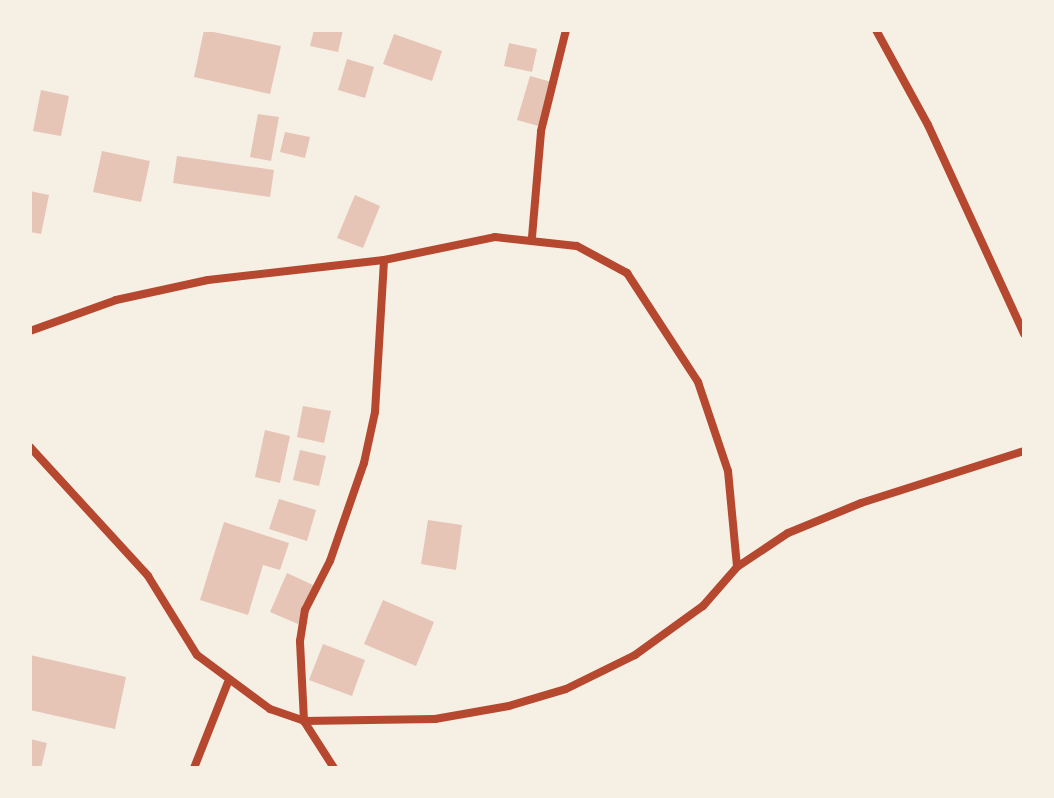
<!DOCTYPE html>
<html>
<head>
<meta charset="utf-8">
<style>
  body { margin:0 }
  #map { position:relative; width:1054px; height:798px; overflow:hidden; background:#f6efe4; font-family:Karla,sans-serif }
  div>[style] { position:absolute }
  .building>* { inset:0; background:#e6c5b7 }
  .minor>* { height:8px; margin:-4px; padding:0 4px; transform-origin:4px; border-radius:4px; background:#b5482f }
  span { translate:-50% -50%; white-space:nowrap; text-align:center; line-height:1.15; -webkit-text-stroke:8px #f6efe4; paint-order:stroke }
  .frame { position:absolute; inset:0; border:32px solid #f6efe4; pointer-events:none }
</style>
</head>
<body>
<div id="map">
  <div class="building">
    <i style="clip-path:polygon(204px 30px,281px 46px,270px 94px,194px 77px)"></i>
    <i style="clip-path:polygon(314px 30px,343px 30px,338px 52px,310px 46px)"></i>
    <i style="clip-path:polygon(394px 34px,442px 51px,432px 81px,383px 64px)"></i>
    <i style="clip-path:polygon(509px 43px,537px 49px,532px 72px,504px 66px)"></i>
    <i style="clip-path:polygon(347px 59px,374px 67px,365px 98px,338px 90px)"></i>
    <i style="clip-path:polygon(530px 76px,555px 83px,542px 127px,517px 120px)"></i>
    <i style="clip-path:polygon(41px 90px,69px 96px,61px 136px,33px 131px)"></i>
    <i style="clip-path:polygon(258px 114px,279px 117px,271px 161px,250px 157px)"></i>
    <i style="clip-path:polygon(285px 132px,310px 137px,305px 158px,280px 152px)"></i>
    <i style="clip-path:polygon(102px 151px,150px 161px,141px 202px,93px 192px)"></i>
    <i style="clip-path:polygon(177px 156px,274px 170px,270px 197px,173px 183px)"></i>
    <i style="clip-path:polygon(30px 191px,49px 195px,41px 234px,30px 232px)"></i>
    <i style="clip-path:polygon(355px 195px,380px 206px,363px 248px,337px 238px)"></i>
    <i style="clip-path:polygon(303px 406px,331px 411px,324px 443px,297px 437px)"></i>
    <i style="clip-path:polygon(265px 430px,290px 436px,280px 483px,255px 477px)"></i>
    <i style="clip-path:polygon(300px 450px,326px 456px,319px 486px,293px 480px)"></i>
    <i style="clip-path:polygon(279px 499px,316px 510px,307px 541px,269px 529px)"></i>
    <i style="clip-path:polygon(428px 520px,462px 525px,456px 570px,421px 564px)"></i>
    <i style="clip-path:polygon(224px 522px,289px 543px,280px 570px,263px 565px,248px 615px,200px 600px)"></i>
    <i style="clip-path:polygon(287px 573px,315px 586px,298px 624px,270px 612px)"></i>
    <i style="clip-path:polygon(383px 600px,434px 622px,416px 666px,364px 644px)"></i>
    <i style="clip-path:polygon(323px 644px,365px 660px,352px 696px,309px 680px)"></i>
    <i style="clip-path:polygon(30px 655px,126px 677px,115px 729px,30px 710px)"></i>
    <i style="clip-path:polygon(30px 739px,47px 743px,41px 768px,30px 765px)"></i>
  </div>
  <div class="minor">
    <i style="left:876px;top:30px;width:108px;rotate:61.3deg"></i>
    <i style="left:928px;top:125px;width:230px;rotate:65.3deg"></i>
    <i style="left:532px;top:237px;width:106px;rotate:-85.1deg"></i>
    <i style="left:541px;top:131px;width:104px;rotate:-76.1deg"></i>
    <i style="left:30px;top:331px;width:91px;rotate:-19.8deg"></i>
    <i style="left:116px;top:300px;width:94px;rotate:-12.3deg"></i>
    <i style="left:208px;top:280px;width:177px;rotate:-6.5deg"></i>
    <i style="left:384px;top:260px;width:113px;rotate:-11.7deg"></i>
    <i style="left:495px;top:237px;width:82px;rotate:6.3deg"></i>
    <i style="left:577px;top:246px;width:57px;rotate:28.4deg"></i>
    <i style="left:627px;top:273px;width:130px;rotate:56.9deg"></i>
    <i style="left:698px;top:382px;width:94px;rotate:71.4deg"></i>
    <i style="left:728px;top:471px;width:96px;rotate:84.6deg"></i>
    <i style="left:30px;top:447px;width:175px;rotate:47.5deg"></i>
    <i style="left:148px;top:576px;width:93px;rotate:58.2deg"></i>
    <i style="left:197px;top:655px;width:91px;rotate:36.5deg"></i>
    <i style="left:270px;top:709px;width:36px;rotate:19deg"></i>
    <i style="left:304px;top:721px;width:131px;rotate:-0.9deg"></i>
    <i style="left:435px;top:719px;width:75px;rotate:-10deg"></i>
    <i style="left:509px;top:706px;width:59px;rotate:-16.6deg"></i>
    <i style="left:566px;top:689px;width:77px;rotate:-26.2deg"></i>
    <i style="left:635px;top:655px;width:84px;rotate:-35.8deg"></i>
    <i style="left:703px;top:606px;width:52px;rotate:-48.9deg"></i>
    <i style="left:737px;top:567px;width:61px;rotate:-33.7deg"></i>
    <i style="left:788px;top:533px;width:79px;rotate:-22.3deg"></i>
    <i style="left:861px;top:503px;width:171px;rotate:-17.7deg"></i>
    <i style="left:194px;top:768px;width:92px;rotate:-68.4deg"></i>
    <i style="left:334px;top:768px;width:56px;rotate:-122.6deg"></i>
    <i style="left:304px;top:721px;width:80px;rotate:-92.9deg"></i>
    <i style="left:300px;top:641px;width:31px;rotate:-81deg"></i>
    <i style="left:305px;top:610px;width:55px;rotate:-63deg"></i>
    <i style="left:330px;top:561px;width:104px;rotate:-70.9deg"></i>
    <i style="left:364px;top:463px;width:52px;rotate:-77.8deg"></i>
    <i style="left:375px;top:412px;width:152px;rotate:-86.6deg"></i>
  </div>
  <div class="frame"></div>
</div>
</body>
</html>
